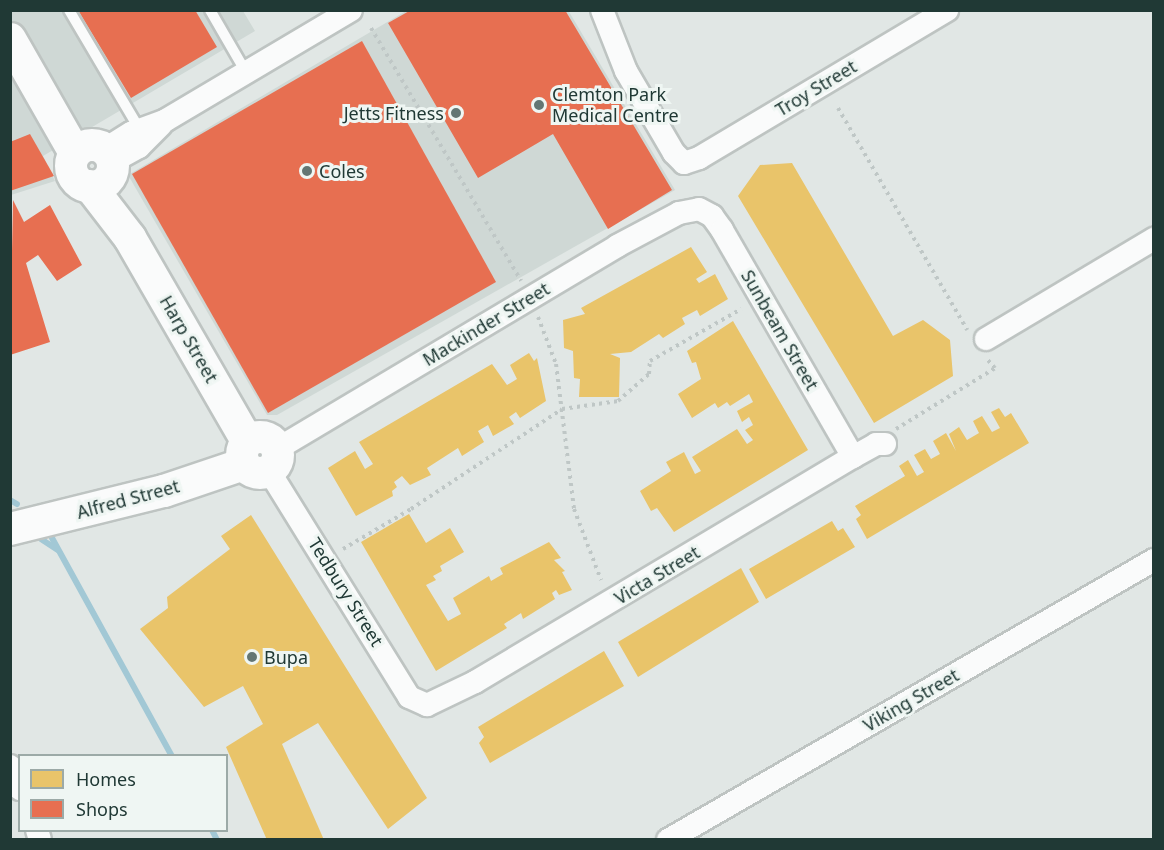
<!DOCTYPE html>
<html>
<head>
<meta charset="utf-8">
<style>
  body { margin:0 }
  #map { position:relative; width:1164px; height:850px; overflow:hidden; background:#e1e7e5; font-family:"Noto Sans",sans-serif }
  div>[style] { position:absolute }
  .built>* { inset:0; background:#cfd8d5 }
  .homes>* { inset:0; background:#e9c46a }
  .shops>* { inset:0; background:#e76f51 }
  .stream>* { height:6px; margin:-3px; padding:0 3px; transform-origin:3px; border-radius:3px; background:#a2c8d5 }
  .path>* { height:4px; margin-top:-2px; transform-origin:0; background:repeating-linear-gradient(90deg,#bfc7c6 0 3px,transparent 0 7.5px) }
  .roads { filter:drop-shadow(2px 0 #bec4c2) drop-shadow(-2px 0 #bec4c2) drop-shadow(0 2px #bec4c2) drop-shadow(0 -2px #bec4c2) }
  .lane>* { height:10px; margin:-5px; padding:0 5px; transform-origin:5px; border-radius:5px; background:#fafbfb }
  .street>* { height:22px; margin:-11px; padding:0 11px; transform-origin:11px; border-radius:11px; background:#fafbfb }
  .secondary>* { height:32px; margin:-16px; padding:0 16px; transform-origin:16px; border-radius:16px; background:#fafbfb }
  .secondary>.ring { margin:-16px; padding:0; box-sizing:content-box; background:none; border:32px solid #fafbfb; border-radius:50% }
  .dots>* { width:16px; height:16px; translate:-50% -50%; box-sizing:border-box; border:3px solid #eff6f3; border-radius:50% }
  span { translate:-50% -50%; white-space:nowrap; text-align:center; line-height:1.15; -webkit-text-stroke:6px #eff6f3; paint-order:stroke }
  .street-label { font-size:18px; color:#203935 }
  .poi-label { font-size:18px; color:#203935 }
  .left { translate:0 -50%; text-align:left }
  .right { translate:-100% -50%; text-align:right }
  .frame { position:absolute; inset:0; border:12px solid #203935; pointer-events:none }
  .legend { position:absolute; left:18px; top:754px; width:210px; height:78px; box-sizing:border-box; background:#eff6f3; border:2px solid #9caaa7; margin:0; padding:8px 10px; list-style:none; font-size:18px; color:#203935 }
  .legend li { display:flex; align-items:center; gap:12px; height:30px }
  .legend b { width:30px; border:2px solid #9caaa7 }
</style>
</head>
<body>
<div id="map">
  <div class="built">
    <i style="clip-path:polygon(568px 10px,675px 190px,277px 415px,267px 415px,128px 175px,406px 11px)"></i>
    <i style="clip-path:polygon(11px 11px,243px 11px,255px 31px,43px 156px,55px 181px,11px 195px)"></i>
  </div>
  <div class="homes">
    <i style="clip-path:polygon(792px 163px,893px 336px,923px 320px,950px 340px,953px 376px,874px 423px,738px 196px,760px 165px)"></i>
    <i style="clip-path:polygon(691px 247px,707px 272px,696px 279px,699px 283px,715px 274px,728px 299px,700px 316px,697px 310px,682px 318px,685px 324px,663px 338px,659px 334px,631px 352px,610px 354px,620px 358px,619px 397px,579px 397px,580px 379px,574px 378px,573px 351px,564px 348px,563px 320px,585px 314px,581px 308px)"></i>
    <i style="clip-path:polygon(733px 321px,808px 450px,674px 532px,657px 508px,651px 511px,640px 491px,671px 471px,666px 462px,684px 452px,695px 474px,701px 471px,692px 457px,737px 429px,747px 444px,753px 440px,745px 430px,753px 425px,749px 417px,742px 422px,737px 411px,753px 402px,749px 394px,730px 406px,727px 402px,718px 408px,715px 403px,692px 418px,678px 394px,701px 379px,696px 362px,692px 363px,687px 351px)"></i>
    <i style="clip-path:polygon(529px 353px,534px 361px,537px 358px,546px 401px,520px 418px,516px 412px,509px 417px,514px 424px,493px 436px,488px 425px,478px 431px,484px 442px,462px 456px,458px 448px,427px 468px,431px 475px,410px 485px,402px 476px,394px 482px,397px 487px,392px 491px,393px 496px,356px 516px,328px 468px,355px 451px,365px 469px,373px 464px,359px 442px,492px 364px,507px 385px,517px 379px,510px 365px)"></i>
    <i style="clip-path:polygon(999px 408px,1005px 417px,1011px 413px,1029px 443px,867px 539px,856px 519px,861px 515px,855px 506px,905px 476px,899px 466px,908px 460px,917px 476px,924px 472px,914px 455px,925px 449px,931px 459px,940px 454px,933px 441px,946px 433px,956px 451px,949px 434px,959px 427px,967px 440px,979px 433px,973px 421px,982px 416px,992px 432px,1000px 428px,991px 412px)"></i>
    <i style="clip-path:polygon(409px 514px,426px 543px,450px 528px,464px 552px,440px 566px,442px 571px,433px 576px,436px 580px,426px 585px,448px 621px,461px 614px,453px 598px,489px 576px,491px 581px,503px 574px,500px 568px,549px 542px,561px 558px,554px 560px,565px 571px,562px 572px,572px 590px,559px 595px,556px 590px,552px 593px,555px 599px,523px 619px,521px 613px,504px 624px,507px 628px,436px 671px,361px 542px)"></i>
    <i style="clip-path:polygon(251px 515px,427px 798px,388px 829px,318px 723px,282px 744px,324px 840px,267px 840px,226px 747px,263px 724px,243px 686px,204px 707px,140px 629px,168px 608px,167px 597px,230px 549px,221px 536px)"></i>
    <i style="clip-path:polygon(832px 521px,838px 531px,843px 528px,855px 547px,766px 599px,749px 569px)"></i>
    <i style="clip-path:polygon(741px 568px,759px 602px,638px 677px,618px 642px)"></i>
    <i style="clip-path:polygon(604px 651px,624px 686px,490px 763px,479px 743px,484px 737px,478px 727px)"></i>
  </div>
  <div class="shops">
    <i style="clip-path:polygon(78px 10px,195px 10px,217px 47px,131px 98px)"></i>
    <i style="clip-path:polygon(411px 10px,565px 10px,672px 190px,608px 229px,553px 134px,478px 178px,388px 23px)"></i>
    <i style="clip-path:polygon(362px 41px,496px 282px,268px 413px,132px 174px)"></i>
    <i style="clip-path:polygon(30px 134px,54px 176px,10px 191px,10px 142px)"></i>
    <i style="clip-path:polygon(13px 200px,24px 222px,50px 205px,82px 265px,57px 281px,38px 255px,26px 263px,50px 342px,10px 355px)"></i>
  </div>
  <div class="stream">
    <i style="left:10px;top:500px;width:8px;rotate:30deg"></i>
    <i style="left:52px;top:538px;width:249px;rotate:61.2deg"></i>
    <i style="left:41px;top:539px;width:20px;rotate:33deg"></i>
    <i style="left:212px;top:830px;width:11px;rotate:63deg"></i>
  </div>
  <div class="path">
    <i style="left:371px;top:28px;width:294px;rotate:59.3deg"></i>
    <i style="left:838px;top:108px;width:257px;rotate:59.8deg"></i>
    <i style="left:538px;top:317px;width:50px;rotate:69deg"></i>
    <i style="left:556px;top:364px;width:146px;rotate:82.9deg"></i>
    <i style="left:574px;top:509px;width:76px;rotate:69.2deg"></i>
    <i style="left:896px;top:429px;width:116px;rotate:-31.6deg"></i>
    <i style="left:995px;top:368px;width:12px;rotate:-132deg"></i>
    <i style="left:343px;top:549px;width:79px;rotate:-30.5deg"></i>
    <i style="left:411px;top:509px;width:181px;rotate:-33.5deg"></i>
    <i style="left:562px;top:409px;width:57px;rotate:-8.1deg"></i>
    <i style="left:618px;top:401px;width:41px;rotate:-41.1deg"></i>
    <i style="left:649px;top:374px;width:13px;rotate:-86deg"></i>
    <i style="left:650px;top:361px;width:105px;rotate:-29.7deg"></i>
  </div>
  <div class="roads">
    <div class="lane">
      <i style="left:69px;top:10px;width:139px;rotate:59.4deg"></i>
      <i style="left:210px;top:10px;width:74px;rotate:60deg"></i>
    </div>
    <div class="street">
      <i style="left:602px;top:10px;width:66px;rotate:68.5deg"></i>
      <i style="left:626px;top:71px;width:95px;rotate:59.7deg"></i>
      <i style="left:674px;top:153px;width:14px;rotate:45deg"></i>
      <i style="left:684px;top:163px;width:16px;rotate:-18deg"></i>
      <i style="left:699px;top:158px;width:289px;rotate:-30.8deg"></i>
      <i style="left:105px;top:149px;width:31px;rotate:-32deg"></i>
      <i style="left:131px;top:133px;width:37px;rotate:-20deg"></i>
      <i style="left:166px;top:120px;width:215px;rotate:-30.7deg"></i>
      <i style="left:112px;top:162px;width:31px;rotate:-29deg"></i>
      <i style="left:139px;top:147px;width:31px;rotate:-45deg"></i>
      <i style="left:986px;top:339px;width:196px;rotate:-30.8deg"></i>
      <i style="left:277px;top:449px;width:396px;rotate:-30.8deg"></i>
      <i style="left:617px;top:246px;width:70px;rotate:-28deg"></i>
      <i style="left:679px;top:213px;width:20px;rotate:-11deg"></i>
      <i style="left:699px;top:209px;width:15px;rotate:28deg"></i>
      <i style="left:712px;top:216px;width:17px;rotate:54deg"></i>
      <i style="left:722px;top:230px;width:262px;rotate:60deg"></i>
      <i style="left:269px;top:471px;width:266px;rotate:58.2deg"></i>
      <i style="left:409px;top:697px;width:20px;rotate:24deg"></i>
      <i style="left:427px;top:705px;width:53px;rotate:-25.6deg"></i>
      <i style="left:475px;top:682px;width:440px;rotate:-30.8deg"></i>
      <i style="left:853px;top:457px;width:26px;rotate:-29deg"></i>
      <i style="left:876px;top:444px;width:9px"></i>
      <i style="left:10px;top:766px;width:25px;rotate:67deg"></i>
      <i style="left:37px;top:830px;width:10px;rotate:73deg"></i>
      <i style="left:668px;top:840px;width:561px;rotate:-29.95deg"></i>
    </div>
    <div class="secondary">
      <i style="left:10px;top:39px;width:131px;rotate:60.3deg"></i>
      <i class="ring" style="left:71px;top:145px;width:10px;height:10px"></i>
      <i style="left:90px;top:186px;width:66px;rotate:52.4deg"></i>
      <i style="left:130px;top:238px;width:234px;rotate:60deg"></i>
      <i class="ring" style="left:242px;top:437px;width:4px;height:4px"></i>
      <i style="left:10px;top:529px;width:159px;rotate:-13.9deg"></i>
      <i style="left:164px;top:491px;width:84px;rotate:-18.6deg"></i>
    </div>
  </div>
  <div class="dots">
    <i style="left:539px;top:105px;background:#647673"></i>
    <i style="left:456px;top:113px;background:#647673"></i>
    <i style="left:307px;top:171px;background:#647673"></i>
    <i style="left:252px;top:657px;background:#647673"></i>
  </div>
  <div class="street-label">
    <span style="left:816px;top:88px;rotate:-31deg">Troy Street</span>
    <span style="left:486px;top:324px;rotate:-31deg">Mackinder Street</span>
    <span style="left:780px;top:330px;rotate:60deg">Sunbeam Street</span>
    <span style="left:189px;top:339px;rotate:60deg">Harp Street</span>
    <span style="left:128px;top:499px;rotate:-15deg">Alfred Street</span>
    <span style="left:657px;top:575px;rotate:-31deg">Victa Street</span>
    <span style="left:346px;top:592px;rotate:58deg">Tedbury Street</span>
    <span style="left:911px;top:700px;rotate:-30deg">Viking Street</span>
  </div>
  <div class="poi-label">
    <span class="left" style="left:552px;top:105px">Clemton Park<br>Medical Centre</span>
    <span class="right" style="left:444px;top:113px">Jetts Fitness</span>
    <span class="left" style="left:319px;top:171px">Coles</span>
    <span class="left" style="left:264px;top:657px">Bupa</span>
  </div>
  <div class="frame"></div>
  <ul class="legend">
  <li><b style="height:16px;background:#e9c46a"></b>Homes</li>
  <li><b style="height:16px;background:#e76f51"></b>Shops</li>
  </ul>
</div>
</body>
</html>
